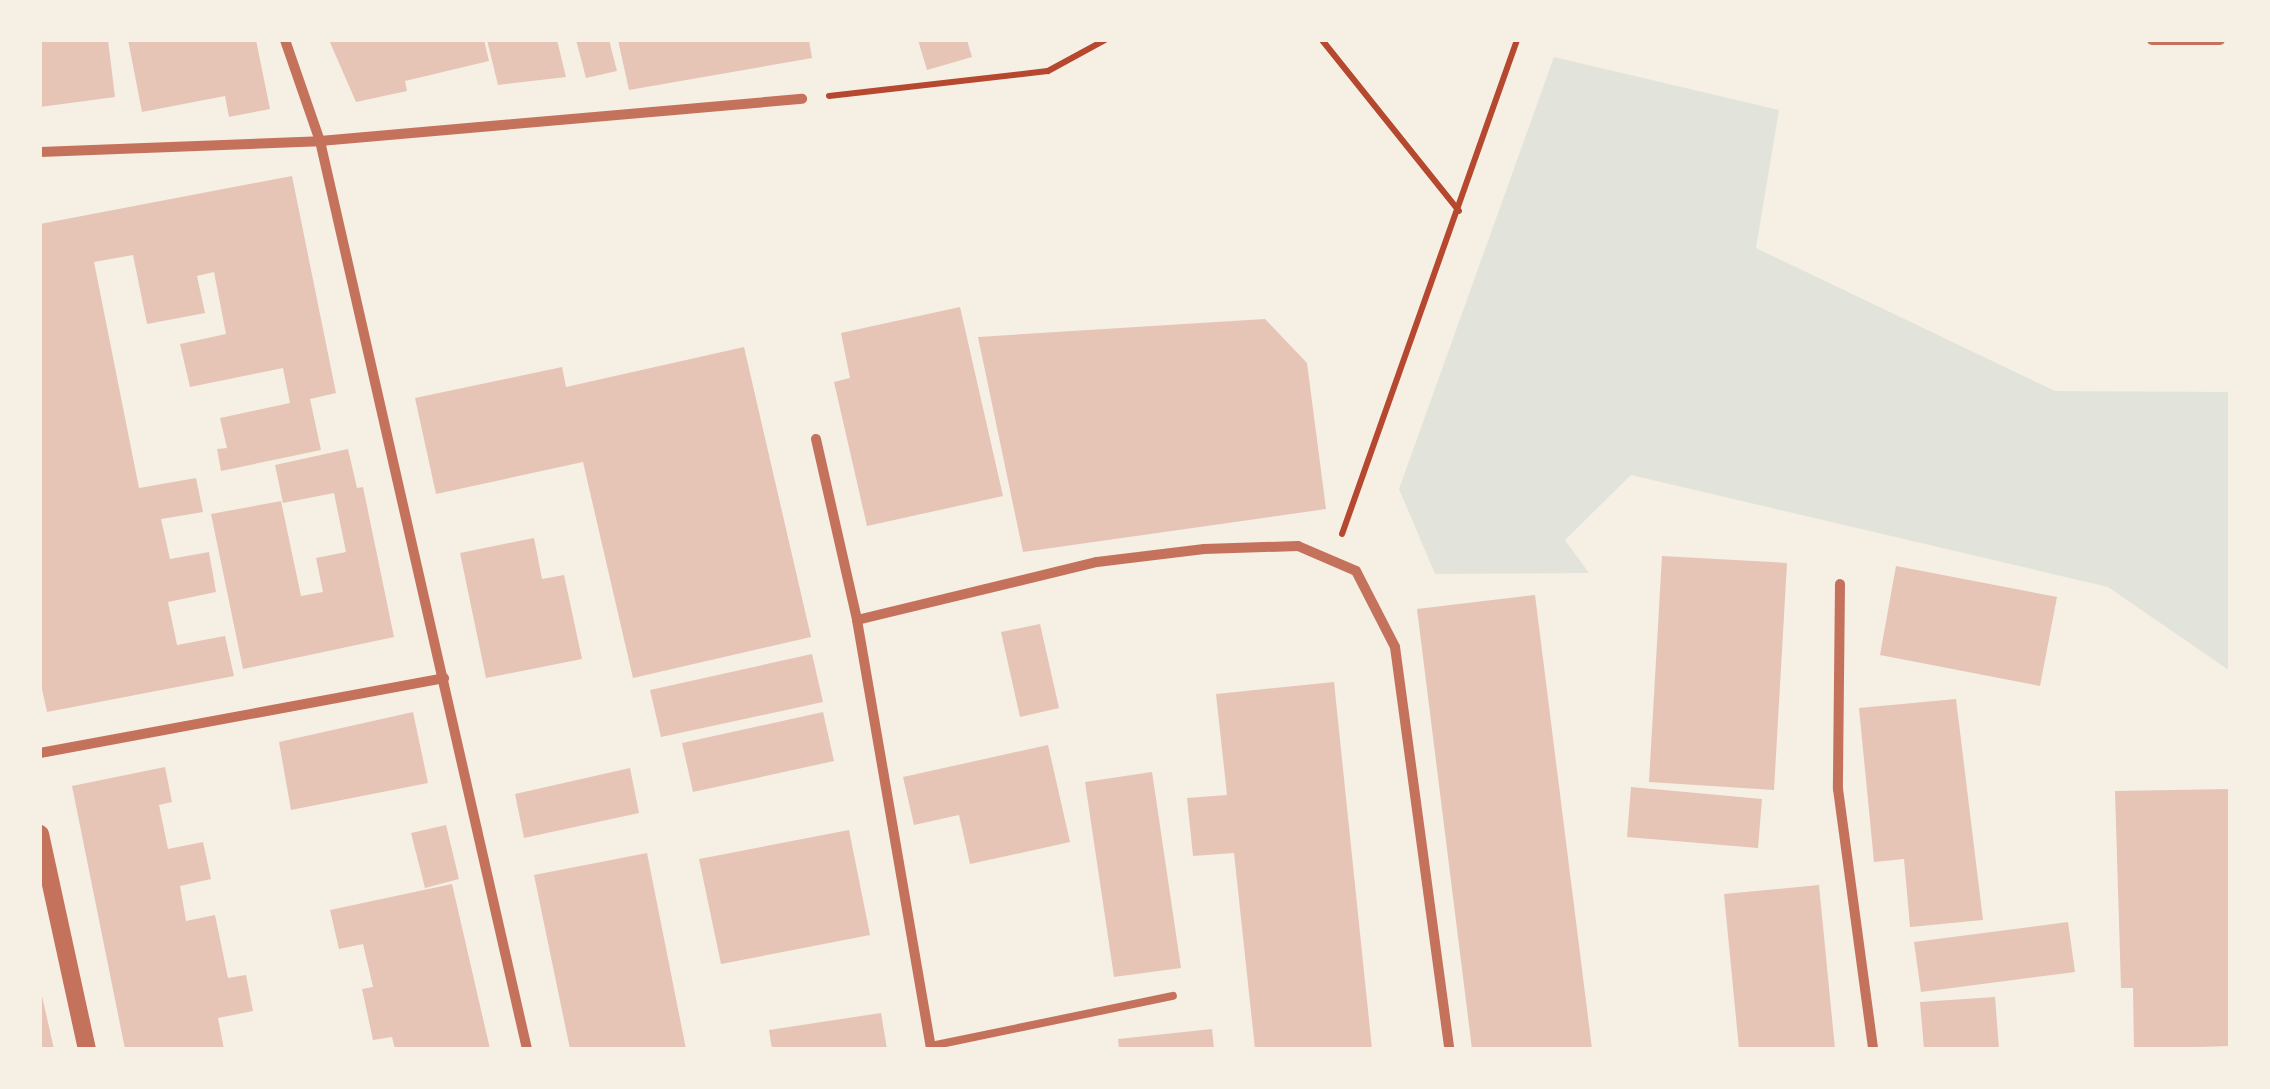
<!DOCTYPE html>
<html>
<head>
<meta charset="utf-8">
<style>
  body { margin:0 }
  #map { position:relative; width:2270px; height:1089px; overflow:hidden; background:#f6efe4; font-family:Poppins,sans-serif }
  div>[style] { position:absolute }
  .green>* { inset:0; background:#e2e4dc }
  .building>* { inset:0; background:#e6c5b7 }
  .path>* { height:6px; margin:-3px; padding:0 3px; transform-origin:3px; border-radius:3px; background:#b5482f }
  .service>* { height:8px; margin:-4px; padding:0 4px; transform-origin:4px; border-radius:4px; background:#c5725c }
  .minor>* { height:10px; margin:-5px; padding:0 5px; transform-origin:5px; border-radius:5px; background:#c5725c }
  .tertiary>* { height:18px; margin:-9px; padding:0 9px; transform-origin:9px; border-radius:9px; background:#c5725c }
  span { translate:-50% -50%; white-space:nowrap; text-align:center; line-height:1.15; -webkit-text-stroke:9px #f6efe4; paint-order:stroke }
  .frame { position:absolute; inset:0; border:42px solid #f6efe4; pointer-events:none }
</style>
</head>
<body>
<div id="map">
  <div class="green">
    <i style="clip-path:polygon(1554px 57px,1779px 110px,1756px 248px,2055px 391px,2230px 392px,2230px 671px,2108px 587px,1631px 475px,1565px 540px,1589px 573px,1435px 574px,1399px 489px)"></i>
  </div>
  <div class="building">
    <i style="clip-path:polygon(40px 40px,108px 40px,115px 97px,40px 107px)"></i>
    <i style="clip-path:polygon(128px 40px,256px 40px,270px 109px,229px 117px,225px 96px,142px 112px)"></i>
    <i style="clip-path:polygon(329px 40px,484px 40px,489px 61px,405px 81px,407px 91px,356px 102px)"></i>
    <i style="clip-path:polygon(487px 40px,557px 40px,566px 77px,498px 85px)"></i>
    <i style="clip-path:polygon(576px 40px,609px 40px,617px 71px,586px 78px)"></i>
    <i style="clip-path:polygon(618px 40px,809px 40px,812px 58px,629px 90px)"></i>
    <i style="clip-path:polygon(918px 40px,967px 40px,972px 57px,927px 70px)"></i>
    <i style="clip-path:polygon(292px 176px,336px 393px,310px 399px,321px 450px,221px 471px,217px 449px,227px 448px,220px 418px,290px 403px,283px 368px,190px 387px,180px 344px,226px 334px,214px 272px,197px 276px,205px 313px,147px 324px,133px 255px,94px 262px,139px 488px,196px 478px,203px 512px,161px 519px,170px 559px,209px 552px,216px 592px,168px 602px,177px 645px,225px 636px,234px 676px,47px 712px,40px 680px,40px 224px)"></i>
    <i style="clip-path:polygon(960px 307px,1003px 496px,867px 526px,834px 382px,850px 378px,841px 333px)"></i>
    <i style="clip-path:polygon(1265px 319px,1307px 363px,1326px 509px,1023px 552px,978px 337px)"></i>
    <i style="clip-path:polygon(744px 347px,811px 637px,633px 678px,583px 462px,436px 494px,415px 398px,562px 367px,566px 387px)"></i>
    <i style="clip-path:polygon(348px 449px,357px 488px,363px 487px,394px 637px,243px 669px,211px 514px,281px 501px,301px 596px,323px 592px,316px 558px,346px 552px,334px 493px,283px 503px,275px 465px)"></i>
    <i style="clip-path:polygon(534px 538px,542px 579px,564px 575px,582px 659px,486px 678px,460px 553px)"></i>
    <i style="clip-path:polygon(1662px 556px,1787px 563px,1774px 790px,1649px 782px)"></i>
    <i style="clip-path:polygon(1896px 566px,2057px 597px,2040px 686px,1880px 655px)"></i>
    <i style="clip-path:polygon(1535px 595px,1592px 1049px,1472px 1049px,1417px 609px)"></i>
    <i style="clip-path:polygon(1040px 624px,1059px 708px,1020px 717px,1001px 632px)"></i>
    <i style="clip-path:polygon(812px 654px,823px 702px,661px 737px,650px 690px)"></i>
    <i style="clip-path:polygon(1334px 682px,1372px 1049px,1255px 1049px,1234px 853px,1193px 856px,1187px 798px,1227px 795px,1216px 694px)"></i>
    <i style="clip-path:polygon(1956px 699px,1983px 920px,1910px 927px,1904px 859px,1874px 862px,1859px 708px)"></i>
    <i style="clip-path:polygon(413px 712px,428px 783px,291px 810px,279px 742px)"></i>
    <i style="clip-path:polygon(823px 712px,834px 761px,693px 792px,682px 743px)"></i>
    <i style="clip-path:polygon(1048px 745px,1070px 842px,970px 864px,959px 815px,914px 825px,903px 777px)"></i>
    <i style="clip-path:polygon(165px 767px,172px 802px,159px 805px,168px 849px,203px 842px,211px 879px,180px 886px,186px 921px,215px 915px,228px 978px,246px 975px,253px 1011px,218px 1018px,224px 1049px,125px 1049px,72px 786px)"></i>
    <i style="clip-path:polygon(630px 768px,639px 813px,524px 838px,515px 794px)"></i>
    <i style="clip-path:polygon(1152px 772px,1181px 968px,1114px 977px,1085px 782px)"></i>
    <i style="clip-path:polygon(1631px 787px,1762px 799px,1758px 848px,1627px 837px)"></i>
    <i style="clip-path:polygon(2230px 789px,2230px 1046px,2134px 1049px,2133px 988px,2121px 988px,2115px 791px)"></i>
    <i style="clip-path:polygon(446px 825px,459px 879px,425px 888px,411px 833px)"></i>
    <i style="clip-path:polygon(849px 830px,870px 935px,721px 964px,699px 859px)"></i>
    <i style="clip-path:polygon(647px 853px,686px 1049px,570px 1049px,534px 875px)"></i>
    <i style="clip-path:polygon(452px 884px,490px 1049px,395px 1049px,392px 1037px,373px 1040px,362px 989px,373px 987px,363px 944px,339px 949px,330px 910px)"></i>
    <i style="clip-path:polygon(1819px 885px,1835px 1049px,1739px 1049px,1724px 894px)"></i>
    <i style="clip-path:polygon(2068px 922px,2075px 972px,1921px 992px,1914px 942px)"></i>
    <i style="clip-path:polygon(40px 996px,42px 996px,54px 1049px,40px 1049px)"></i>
    <i style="clip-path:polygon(1995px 997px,1999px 1049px,1924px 1049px,1920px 1002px)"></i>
    <i style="clip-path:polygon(881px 1013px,887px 1049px,772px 1049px,769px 1030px)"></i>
    <i style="clip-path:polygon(1212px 1029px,1214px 1049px,1119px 1049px,1118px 1039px)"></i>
  </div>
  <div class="path">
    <i style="left:1322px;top:40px;width:219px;rotate:51.3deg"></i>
    <i style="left:829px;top:96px;width:220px;rotate:-6.5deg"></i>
    <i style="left:1048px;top:71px;width:65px;rotate:-28.5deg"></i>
    <i style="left:1342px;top:534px;width:524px;rotate:-70.49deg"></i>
  </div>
  <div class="service">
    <i style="left:931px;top:1046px;width:247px;rotate:-11.7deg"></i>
  </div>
  <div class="minor">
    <i style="left:285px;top:40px;width:107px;rotate:70.9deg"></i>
    <i style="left:320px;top:141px;width:931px;rotate:77.16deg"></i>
    <i style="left:2152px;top:40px;width:68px"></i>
    <i style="left:40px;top:152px;width:280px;rotate:-2.2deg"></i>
    <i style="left:320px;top:141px;width:484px;rotate:-5deg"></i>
    <i style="left:816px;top:439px;width:186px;rotate:77.2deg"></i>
    <i style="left:857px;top:620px;width:435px;rotate:80.2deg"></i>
    <i style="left:1840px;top:584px;width:205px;rotate:90.6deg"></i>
    <i style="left:1838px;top:789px;width:262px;rotate:82.3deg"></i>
    <i style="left:857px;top:620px;width:247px;rotate:-13.6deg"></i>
    <i style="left:1097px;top:562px;width:108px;rotate:-6.9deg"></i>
    <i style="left:1204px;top:549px;width:94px;rotate:-1.8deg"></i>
    <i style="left:1298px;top:546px;width:63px;rotate:23.3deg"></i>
    <i style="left:1356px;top:571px;width:85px;rotate:62.8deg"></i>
    <i style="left:1395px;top:647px;width:406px;rotate:82.3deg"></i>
    <i style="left:40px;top:753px;width:411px;rotate:-10.5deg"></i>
  </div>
  <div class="tertiary">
    <i style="left:40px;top:834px;width:220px;rotate:77.7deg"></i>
  </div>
  <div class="frame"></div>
</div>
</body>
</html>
